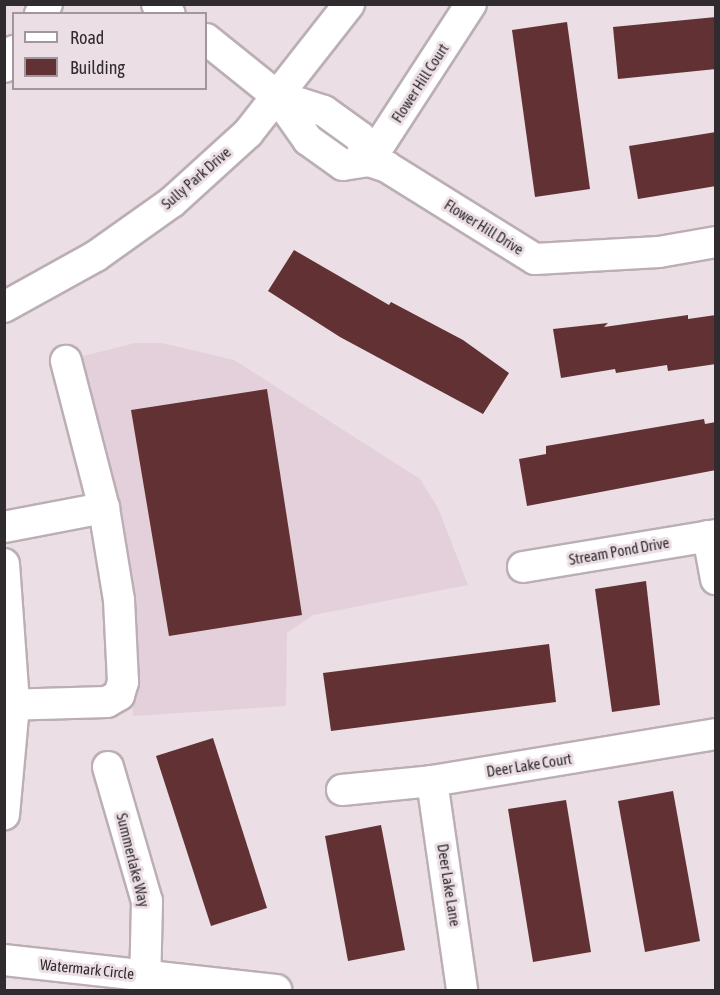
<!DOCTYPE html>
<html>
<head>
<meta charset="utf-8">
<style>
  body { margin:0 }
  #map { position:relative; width:720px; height:995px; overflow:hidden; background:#ebdee5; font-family:"Asap Condensed",sans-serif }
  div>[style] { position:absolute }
  .built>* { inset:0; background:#e4d0da }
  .building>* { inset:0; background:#623133 }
  .roads { filter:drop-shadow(2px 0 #bbafb5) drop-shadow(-2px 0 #bbafb5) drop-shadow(0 2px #bbafb5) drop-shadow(0 -2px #bbafb5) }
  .minor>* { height:30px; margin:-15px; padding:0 15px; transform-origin:15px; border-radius:15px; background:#fff }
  span { translate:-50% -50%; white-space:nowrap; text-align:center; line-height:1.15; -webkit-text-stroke:6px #ebdee5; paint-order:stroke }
  .street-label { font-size:15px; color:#302b2e }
  .frame { position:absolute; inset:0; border:6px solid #302b2e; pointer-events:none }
  .legend { position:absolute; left:12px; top:12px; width:195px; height:78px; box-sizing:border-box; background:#ebdee5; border:2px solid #a0969c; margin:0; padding:8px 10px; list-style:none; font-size:18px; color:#302b2e }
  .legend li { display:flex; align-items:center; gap:12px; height:30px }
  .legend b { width:30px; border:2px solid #a0969c }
</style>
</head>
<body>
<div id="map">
  <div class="built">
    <i style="clip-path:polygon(135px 343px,162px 343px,234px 360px,420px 479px,438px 508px,468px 585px,313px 615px,287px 633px,286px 706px,133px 716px,126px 552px,79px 357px)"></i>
  </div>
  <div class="building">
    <i style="clip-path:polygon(716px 17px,716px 69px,618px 79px,613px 27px)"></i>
    <i style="clip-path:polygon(567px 22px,590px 189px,535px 197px,512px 30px)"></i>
    <i style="clip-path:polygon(716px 132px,716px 186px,638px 199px,629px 146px)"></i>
    <i style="clip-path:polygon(294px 250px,389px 305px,391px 302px,463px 340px,509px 373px,483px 414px,340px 337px,268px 291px)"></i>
    <i style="clip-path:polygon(688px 315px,688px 319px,716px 315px,716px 364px,668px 371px,667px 365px,616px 373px,615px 369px,561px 378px,553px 329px,608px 323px,604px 327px)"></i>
    <i style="clip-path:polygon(267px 389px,302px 615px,169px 636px,131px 410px)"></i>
    <i style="clip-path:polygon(704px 419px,705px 424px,716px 422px,716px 470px,527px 506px,519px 459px,546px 454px,546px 446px)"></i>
    <i style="clip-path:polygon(646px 581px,660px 705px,612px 712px,595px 589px)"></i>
    <i style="clip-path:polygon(549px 644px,556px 702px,331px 731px,323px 673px)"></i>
    <i style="clip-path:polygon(213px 738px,267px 908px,211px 926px,156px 756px)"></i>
    <i style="clip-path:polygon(673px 791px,700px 941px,645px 952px,618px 801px)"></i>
    <i style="clip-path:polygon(566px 800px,591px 952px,533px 962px,508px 809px)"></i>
    <i style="clip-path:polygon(381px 825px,405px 950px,348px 961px,325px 836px)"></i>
  </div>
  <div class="roads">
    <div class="minor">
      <i style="left:157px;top:4px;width:16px;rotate:38deg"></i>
      <i style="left:40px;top:14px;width:12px;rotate:-55deg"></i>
      <i style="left:206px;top:39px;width:91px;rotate:38.8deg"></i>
      <i style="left:277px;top:96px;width:54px;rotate:54.8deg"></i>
      <i style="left:308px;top:140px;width:43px;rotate:35.5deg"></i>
      <i style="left:343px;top:165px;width:26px;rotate:-9deg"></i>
      <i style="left:369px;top:161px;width:19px;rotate:18deg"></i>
      <i style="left:387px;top:167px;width:174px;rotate:31.9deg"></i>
      <i style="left:535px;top:259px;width:124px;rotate:-3.2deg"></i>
      <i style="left:659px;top:252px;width:58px;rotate:-10deg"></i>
      <i style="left:4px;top:67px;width:19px;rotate:-58deg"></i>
      <i style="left:277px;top:96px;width:49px;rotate:17.7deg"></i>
      <i style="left:324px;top:111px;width:44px;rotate:35.8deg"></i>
      <i style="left:360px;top:137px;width:26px;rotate:69deg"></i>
      <i style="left:369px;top:161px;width:187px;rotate:-57deg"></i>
      <i style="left:4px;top:307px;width:105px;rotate:-29deg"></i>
      <i style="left:96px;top:256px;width:93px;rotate:-35.4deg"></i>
      <i style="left:172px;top:202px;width:103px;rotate:-42.2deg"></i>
      <i style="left:248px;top:133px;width:164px;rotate:-51.9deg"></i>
      <i style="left:4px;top:527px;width:102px;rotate:-10.8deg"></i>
      <i style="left:708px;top:536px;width:44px;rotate:79.5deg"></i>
      <i style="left:4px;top:564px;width:141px;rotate:85.9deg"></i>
      <i style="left:14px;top:705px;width:110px;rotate:95.2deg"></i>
      <i style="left:523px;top:567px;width:196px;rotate:-9.4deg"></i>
      <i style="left:4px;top:705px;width:103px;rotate:-1.7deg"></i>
      <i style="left:107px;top:702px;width:14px;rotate:-30deg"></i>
      <i style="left:119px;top:695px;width:14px;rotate:-73deg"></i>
      <i style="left:123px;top:682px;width:82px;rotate:-92.8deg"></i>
      <i style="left:119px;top:600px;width:93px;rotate:-99.3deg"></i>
      <i style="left:104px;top:508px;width:152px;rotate:-104.5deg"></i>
      <i style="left:108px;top:767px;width:140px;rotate:73.8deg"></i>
      <i style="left:147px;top:901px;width:89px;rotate:91.3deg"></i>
      <i style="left:432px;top:781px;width:211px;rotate:81.8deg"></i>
      <i style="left:342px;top:790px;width:90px;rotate:-5.7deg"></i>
      <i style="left:432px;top:781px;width:288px;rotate:-9.4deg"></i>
      <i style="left:4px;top:960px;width:274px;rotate:6.3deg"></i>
    </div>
  </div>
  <div class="street-label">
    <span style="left:420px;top:83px;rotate:-57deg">Flower Hill Court</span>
    <span style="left:196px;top:178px;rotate:-41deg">Sully Park Drive</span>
    <span style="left:484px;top:227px;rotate:32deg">Flower Hill Drive</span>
    <span style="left:619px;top:551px;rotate:-10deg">Stream Pond Drive</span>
    <span style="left:529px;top:765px;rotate:-9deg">Deer Lake Court</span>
    <span style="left:133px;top:860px;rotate:76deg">Summerlake Way</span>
    <span style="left:449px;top:885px;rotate:81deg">Deer Lake Lane</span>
    <span style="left:87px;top:969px;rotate:6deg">Watermark Circle</span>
  </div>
  <div class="frame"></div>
  <ul class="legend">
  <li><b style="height:8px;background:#fff"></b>Road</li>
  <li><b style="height:16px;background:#623133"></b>Building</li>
  </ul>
</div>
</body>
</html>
